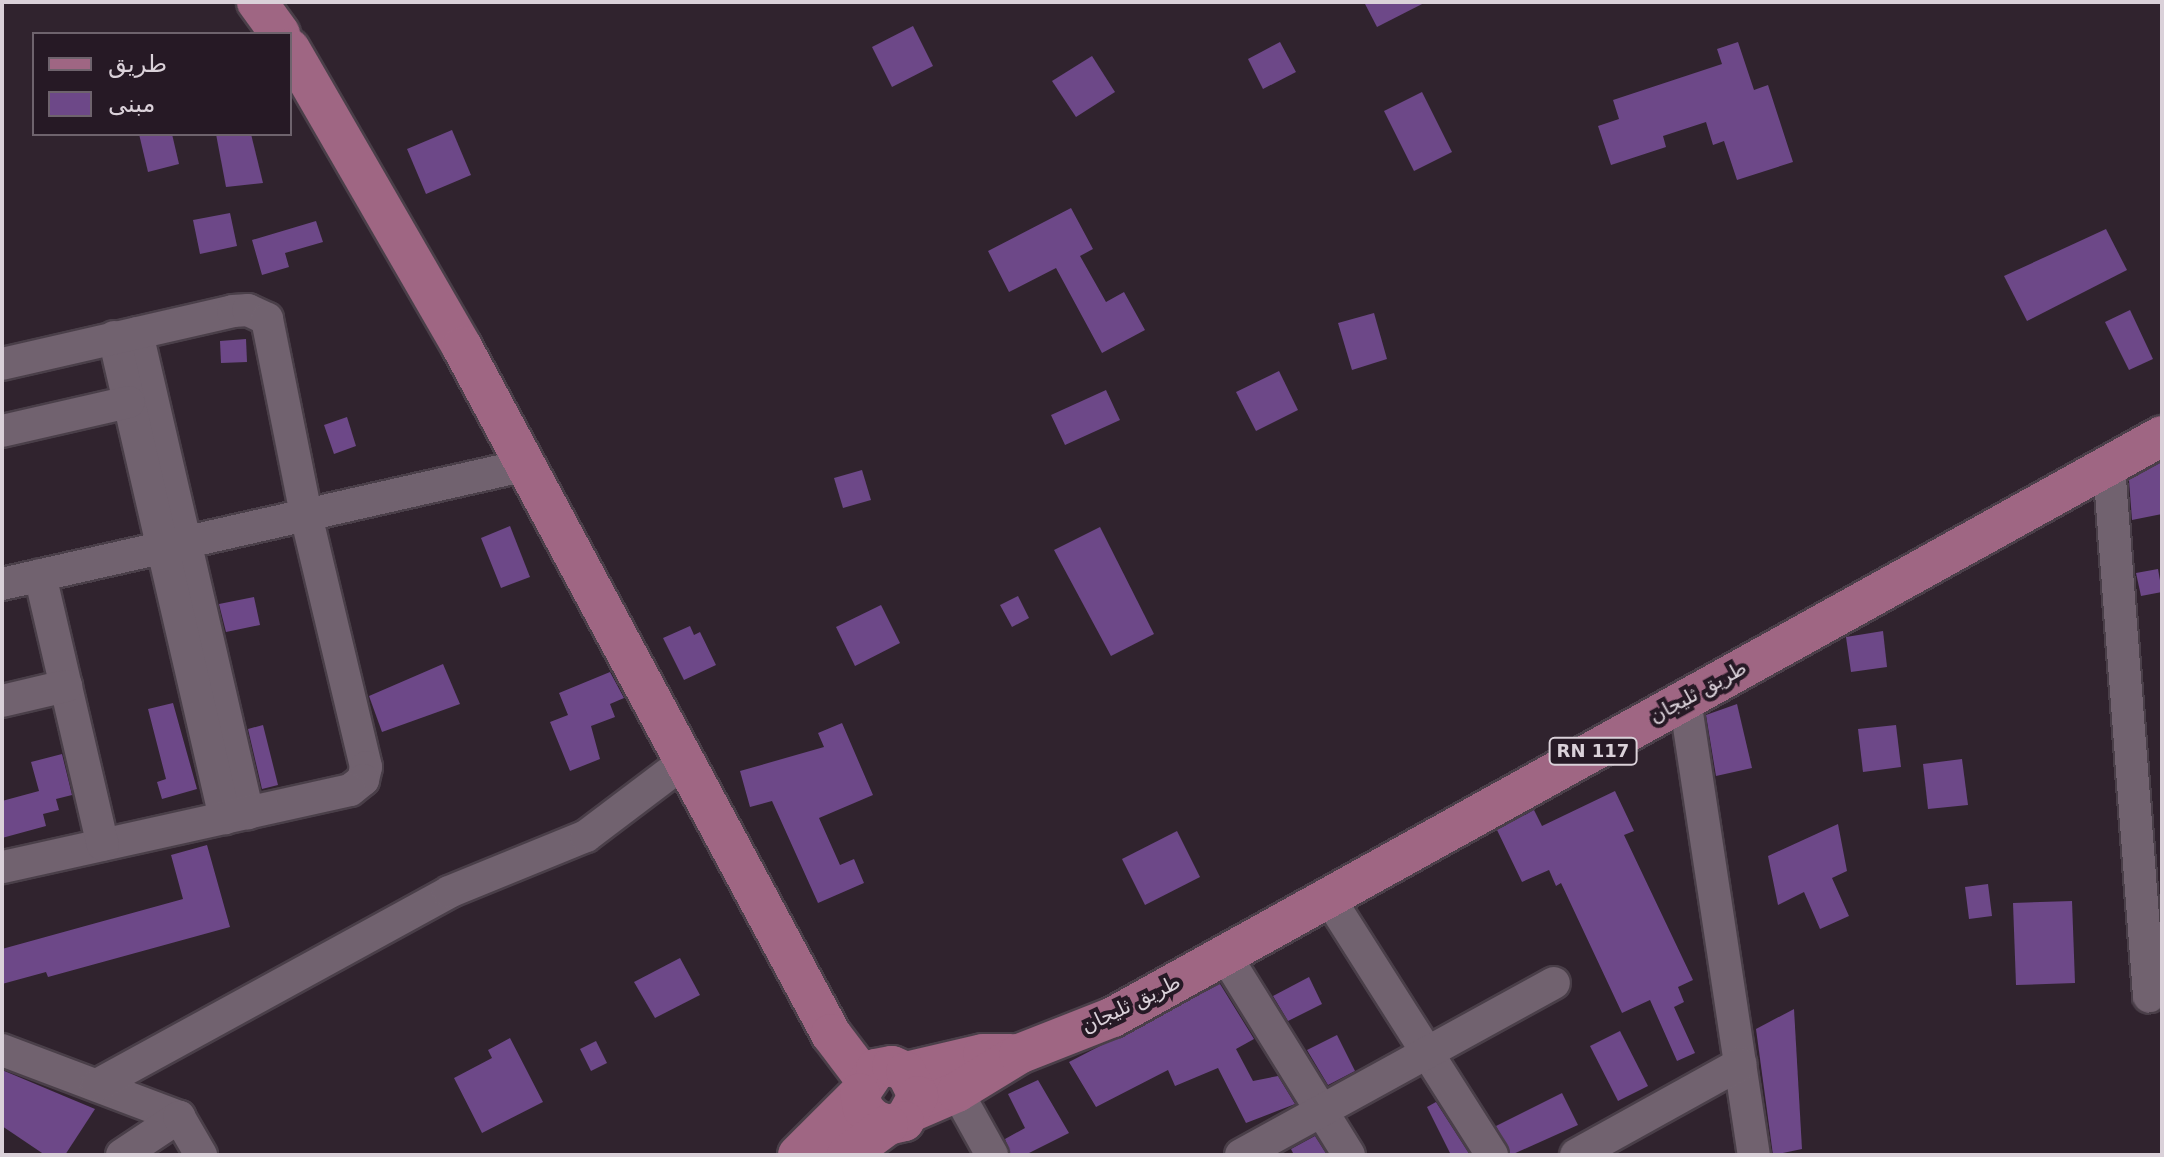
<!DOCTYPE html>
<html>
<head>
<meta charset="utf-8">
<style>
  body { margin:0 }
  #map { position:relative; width:2164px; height:1157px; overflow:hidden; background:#30232e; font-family:"DejaVu Sans",Vazirmatn,sans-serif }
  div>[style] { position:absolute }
  .building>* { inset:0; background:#6d4888 }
  .roads { filter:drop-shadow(2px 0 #4a3f49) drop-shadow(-2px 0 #4a3f49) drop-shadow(0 2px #4a3f49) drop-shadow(0 -2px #4a3f49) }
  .minor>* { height:32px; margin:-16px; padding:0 16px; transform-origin:16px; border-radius:16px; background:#71626f }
  .major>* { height:40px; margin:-20px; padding:0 20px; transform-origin:20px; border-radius:20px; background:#9f6683 }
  span { translate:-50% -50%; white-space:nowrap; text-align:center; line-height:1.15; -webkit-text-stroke:8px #261925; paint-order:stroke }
  .shield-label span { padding:2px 6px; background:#261925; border:2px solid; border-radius:6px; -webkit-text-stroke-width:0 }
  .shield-label { font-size:18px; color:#dad1d9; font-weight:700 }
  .street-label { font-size:20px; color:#dad1d9 }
  .frame { position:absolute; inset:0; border:4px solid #dad1d9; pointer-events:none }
  .legend { position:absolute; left:32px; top:32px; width:260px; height:104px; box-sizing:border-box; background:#261925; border:2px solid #6e636d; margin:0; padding:10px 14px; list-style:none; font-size:24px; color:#dad1d9 }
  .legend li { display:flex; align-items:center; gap:16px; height:40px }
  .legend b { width:40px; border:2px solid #6e636d }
</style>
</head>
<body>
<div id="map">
  <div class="building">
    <i style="clip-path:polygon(1364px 2px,1426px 2px,1377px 27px)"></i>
    <i style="clip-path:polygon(913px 26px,933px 66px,892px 87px,872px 47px)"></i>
    <i style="clip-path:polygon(1280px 42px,1296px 72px,1263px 89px,1248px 59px)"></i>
    <i style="clip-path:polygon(1738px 42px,1754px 90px,1768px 85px,1793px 162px,1737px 180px,1724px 141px,1713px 145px,1706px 122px,1663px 136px,1666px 147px,1611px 165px,1598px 126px,1619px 119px,1613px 100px,1722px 64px,1717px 49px)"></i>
    <i style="clip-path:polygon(1092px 56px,1115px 92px,1076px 117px,1052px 81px)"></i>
    <i style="clip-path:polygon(1422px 92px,1452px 152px,1414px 171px,1384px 111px)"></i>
    <i style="clip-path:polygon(452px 130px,471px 175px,426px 194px,407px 149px)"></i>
    <i style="clip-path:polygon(139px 134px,172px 134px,179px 164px,148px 172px)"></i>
    <i style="clip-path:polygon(216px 134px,251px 134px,263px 183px,226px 187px)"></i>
    <i style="clip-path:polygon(1071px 208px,1093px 249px,1080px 256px,1106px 302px,1124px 292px,1145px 330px,1102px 353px,1056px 268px,1009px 292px,988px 251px)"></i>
    <i style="clip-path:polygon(230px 213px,237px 246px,200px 254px,193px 220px)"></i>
    <i style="clip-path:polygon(316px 221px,323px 242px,285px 253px,289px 267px,262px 275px,252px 240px)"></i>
    <i style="clip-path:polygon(2106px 229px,2127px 270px,2027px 321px,2004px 276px)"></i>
    <i style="clip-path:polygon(2130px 310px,2153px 359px,2129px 370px,2105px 322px)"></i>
    <i style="clip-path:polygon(1374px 313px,1387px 359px,1352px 370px,1338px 323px)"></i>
    <i style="clip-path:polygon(246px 339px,247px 362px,221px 363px,220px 341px)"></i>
    <i style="clip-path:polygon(1279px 371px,1298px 410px,1256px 431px,1236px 392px)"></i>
    <i style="clip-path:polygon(1106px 390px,1120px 420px,1065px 445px,1051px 415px)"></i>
    <i style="clip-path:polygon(347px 417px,356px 446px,334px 454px,324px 425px)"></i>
    <i style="clip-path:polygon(2162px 462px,2162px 514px,2132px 520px,2129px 480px)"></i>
    <i style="clip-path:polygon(862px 470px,871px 500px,843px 508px,834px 478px)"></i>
    <i style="clip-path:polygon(510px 526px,530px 577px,501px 588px,481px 538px)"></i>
    <i style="clip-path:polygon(1100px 527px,1154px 634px,1111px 656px,1054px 550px)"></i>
    <i style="clip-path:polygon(2158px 569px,2162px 592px,2141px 596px,2136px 573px)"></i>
    <i style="clip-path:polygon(1018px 596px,1029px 618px,1012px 627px,1000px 605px)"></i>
    <i style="clip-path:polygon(254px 597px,260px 625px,226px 632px,219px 604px)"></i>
    <i style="clip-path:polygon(881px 605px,900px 643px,855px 666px,836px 627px)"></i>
    <i style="clip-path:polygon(690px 626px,694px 635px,700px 632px,716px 665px,684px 680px,663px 638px)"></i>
    <i style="clip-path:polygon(1883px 631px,1887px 667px,1851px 672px,1846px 637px)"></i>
    <i style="clip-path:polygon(443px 664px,460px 704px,382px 732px,369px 696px)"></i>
    <i style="clip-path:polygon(610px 672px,624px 698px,610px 704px,615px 717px,591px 726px,600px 759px,570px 771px,550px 722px,568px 715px,559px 693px)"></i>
    <i style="clip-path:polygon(173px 703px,197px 789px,162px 799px,157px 782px,166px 779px,148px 709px)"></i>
    <i style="clip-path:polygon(1737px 704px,1752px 768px,1716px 776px,1706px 715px)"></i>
    <i style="clip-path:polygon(842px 723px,873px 795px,819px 818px,840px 865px,854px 859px,864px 883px,818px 903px,772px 801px,750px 807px,740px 771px,824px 747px,818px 733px)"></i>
    <i style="clip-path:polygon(263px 725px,278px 785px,262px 789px,248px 729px)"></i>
    <i style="clip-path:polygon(1896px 725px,1901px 767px,1863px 772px,1858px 729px)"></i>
    <i style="clip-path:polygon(62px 754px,72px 795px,56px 799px,59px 810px,43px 814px,46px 826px,2px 838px,2px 801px,39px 791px,31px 762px)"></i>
    <i style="clip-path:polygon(1962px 759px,1968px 805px,1928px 809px,1923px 764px)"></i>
    <i style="clip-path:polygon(1615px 791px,1634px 831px,1624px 835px,1693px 980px,1678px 987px,1684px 1002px,1674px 1007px,1695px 1053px,1677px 1061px,1650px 1000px,1622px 1013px,1561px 883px,1556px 886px,1549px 870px,1522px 882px,1497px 830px,1534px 810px,1542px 826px)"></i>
    <i style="clip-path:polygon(1838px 824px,1847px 871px,1832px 878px,1849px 916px,1820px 929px,1804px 892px,1778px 905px,1768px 856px)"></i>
    <i style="clip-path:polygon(1177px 831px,1200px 877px,1145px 905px,1122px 859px)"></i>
    <i style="clip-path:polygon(207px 845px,230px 927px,48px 977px,46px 972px,2px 984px,2px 949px,183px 899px,171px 855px)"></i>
    <i style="clip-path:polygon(1988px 884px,1992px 916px,1969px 919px,1965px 887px)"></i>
    <i style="clip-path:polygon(2072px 901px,2075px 983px,2016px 985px,2013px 903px)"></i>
    <i style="clip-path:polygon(680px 958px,700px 995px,655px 1018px,634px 982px)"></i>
    <i style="clip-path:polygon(1309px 977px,1322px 1004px,1288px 1021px,1273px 996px)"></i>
    <i style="clip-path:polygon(1220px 984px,1254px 1039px,1236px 1049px,1253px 1081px,1278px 1076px,1295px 1104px,1246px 1123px,1218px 1068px,1175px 1086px,1168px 1070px,1096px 1107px,1069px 1062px)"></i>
    <i style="clip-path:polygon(1794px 1009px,1802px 1149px,1773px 1155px,1756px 1029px)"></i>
    <i style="clip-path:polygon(1620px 1031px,1648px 1086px,1618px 1101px,1590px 1046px)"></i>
    <i style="clip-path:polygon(1337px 1035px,1355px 1071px,1328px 1085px,1307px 1050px)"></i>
    <i style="clip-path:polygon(510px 1038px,543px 1102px,482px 1133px,454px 1078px,492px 1058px,488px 1050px)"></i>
    <i style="clip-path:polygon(596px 1041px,607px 1063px,591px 1071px,580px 1049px)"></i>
    <i style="clip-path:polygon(2px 1070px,95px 1109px,65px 1155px,45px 1155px,2px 1126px)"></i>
    <i style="clip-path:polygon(1038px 1080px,1069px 1133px,1025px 1155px,1011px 1155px,1005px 1139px,1025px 1128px,1008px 1094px)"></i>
    <i style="clip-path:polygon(1562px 1093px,1578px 1125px,1511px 1155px,1496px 1126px)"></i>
    <i style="clip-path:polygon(1436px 1102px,1470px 1155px,1451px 1155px,1427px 1107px)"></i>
    <i style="clip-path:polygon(1315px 1136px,1327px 1155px,1294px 1155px,1291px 1149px)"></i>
  </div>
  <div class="roads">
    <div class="minor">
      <i style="left:137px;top:333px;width:493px;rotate:77deg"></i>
      <i style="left:114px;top:337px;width:494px;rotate:77deg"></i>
      <i style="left:2px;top:364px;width:237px;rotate:-12.9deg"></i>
      <i style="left:233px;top:311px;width:15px;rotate:-4deg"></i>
      <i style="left:248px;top:310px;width:21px;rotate:25deg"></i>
      <i style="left:267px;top:319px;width:200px;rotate:78.7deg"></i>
      <i style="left:306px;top:515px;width:259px;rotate:76.6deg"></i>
      <i style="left:366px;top:767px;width:13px;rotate:103deg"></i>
      <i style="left:363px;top:780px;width:16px;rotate:142deg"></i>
      <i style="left:350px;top:790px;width:356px;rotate:167.5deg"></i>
      <i style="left:2px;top:431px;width:130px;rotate:-12.9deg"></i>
      <i style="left:2109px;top:466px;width:532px;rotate:85.68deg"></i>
      <i style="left:40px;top:575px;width:277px;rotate:76.9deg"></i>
      <i style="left:2px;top:584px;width:537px;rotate:-12.79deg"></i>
      <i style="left:1685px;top:700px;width:460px;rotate:81.4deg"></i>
      <i style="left:2px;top:701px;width:66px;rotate:-13.2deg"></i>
      <i style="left:1329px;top:898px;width:304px;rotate:57.6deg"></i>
      <i style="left:1225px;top:955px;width:235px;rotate:58.2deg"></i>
      <i style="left:2px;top:1050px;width:189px;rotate:20.7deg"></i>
      <i style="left:97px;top:1085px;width:401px;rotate:-28.7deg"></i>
      <i style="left:449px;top:892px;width:148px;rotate:-22.2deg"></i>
      <i style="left:586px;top:836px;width:123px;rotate:-37.1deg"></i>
      <i style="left:957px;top:1092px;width:72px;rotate:60.9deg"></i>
      <i style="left:122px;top:1155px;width:69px;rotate:-33.7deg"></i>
      <i style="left:179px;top:1117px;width:44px;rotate:59.9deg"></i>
      <i style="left:1241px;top:1155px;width:357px;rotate:-28.8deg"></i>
      <i style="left:1576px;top:1155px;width:188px;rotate:-29deg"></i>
    </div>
    <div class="major">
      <i style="left:257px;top:2px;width:39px;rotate:54deg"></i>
      <i style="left:290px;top:49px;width:344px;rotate:60deg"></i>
      <i style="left:462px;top:347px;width:780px;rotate:61.76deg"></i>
      <i style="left:831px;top:1034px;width:56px;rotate:52.9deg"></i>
      <i style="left:906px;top:1072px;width:79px;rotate:-13.2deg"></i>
      <i style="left:983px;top:1054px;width:28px"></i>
      <i style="left:915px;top:1110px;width:46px;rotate:-23.2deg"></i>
      <i style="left:957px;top:1092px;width:73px;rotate:-31.5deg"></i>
      <i style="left:1019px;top:1054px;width:101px;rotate:-21.5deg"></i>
      <i style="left:1113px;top:1017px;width:1199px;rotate:-28.98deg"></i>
      <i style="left:798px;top:1155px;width:88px;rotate:-45deg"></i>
      <i style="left:860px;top:1093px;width:29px;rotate:-56deg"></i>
      <i style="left:876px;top:1069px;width:16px;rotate:-11deg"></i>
      <i style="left:892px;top:1066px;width:15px;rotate:23deg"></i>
      <i style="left:906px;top:1072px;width:27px;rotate:63deg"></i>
      <i style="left:918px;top:1096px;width:29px;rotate:119deg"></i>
      <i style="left:904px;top:1121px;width:16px;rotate:166deg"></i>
      <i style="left:888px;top:1125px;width:15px;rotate:-160deg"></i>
      <i style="left:874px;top:1120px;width:16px;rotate:-135deg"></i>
      <i style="left:863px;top:1109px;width:16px;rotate:-101deg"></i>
      <i style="left:847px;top:1155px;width:51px;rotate:-36.2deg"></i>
    </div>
  </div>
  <div class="shield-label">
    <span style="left:1593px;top:751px">RN 117</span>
  </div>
  <div class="street-label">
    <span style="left:1698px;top:692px;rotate:-29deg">طريق ثليجان</span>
    <span style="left:1131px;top:1004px;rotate:-26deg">طريق ثليجان</span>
  </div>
  <div class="frame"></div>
  <ul class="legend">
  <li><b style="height:10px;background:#9f6683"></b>طريق</li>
  <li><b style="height:22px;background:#6d4888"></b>مبنى</li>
  </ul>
</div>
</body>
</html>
